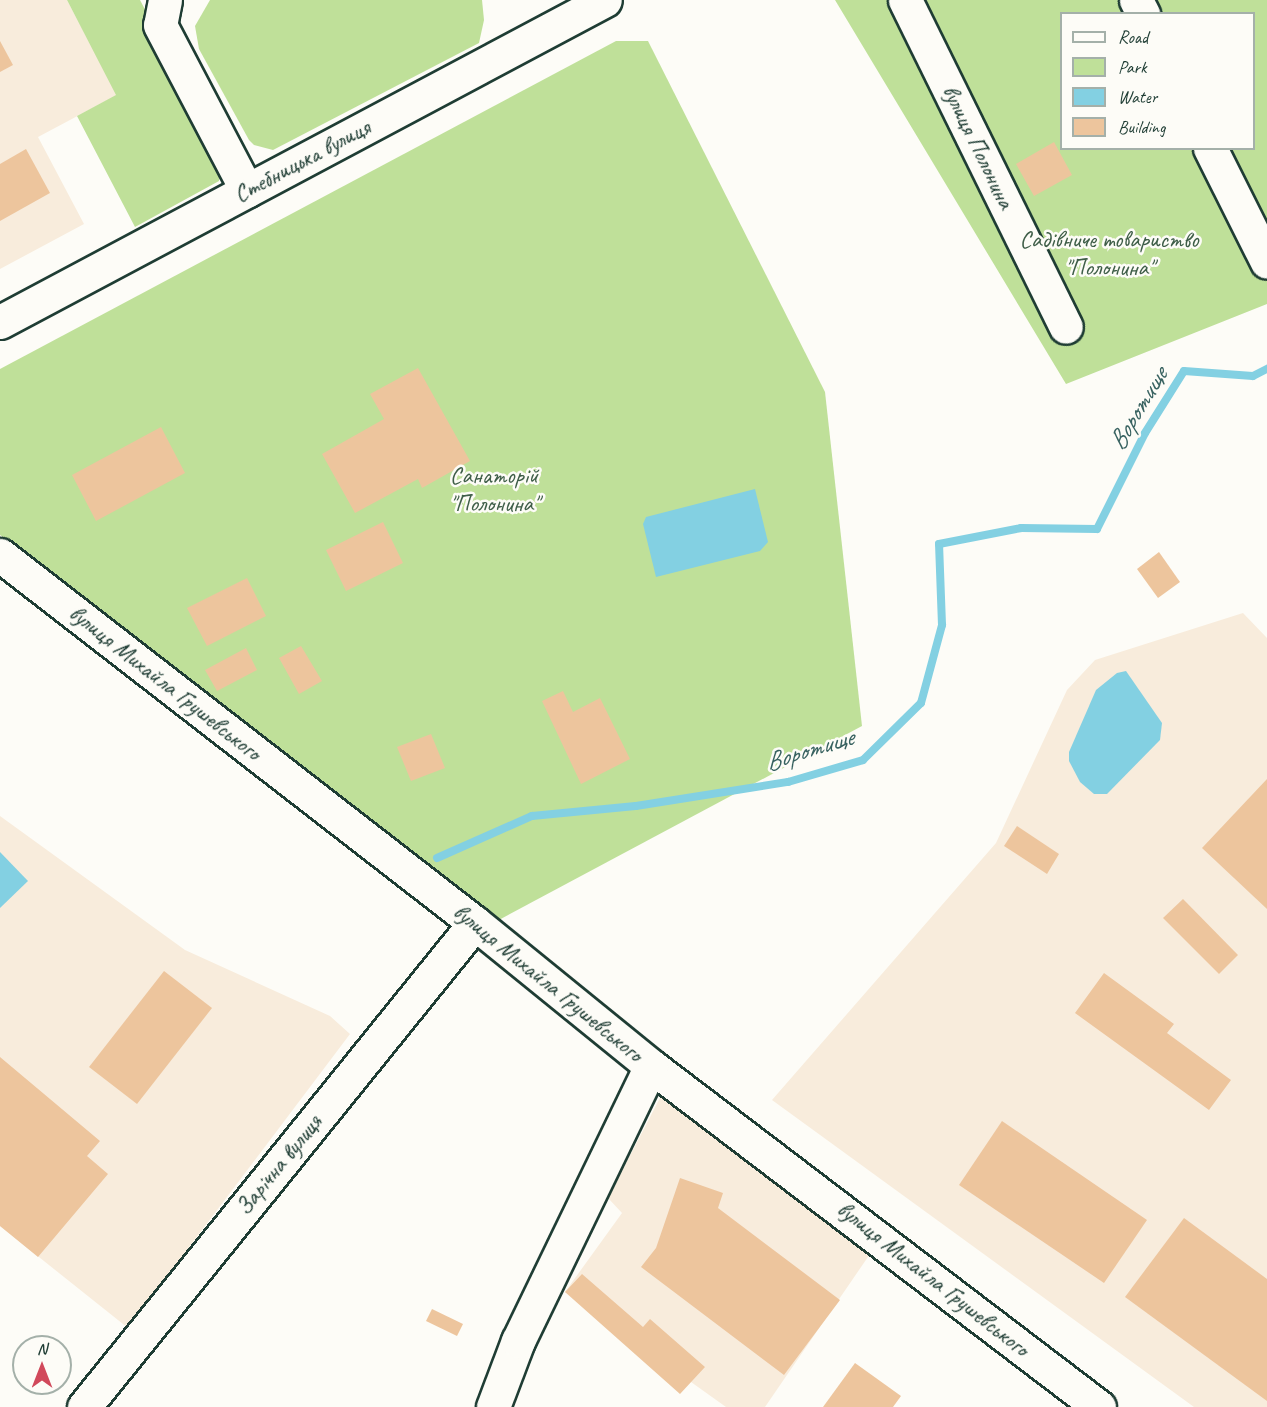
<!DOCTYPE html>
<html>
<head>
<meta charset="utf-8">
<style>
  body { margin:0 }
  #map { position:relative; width:1267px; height:1407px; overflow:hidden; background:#fdfcf7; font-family:Caveat,sans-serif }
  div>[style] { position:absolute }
  .built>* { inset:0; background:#f8ecdc }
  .green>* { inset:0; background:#bfe099 }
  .water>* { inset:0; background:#83d0e2 }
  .stream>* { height:8px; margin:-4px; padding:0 4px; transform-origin:4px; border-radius:4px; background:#83d0e2 }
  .building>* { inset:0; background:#edc59d }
  .roads { filter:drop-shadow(2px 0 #1f3d34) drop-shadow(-2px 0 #1f3d34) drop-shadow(0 2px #1f3d34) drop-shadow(0 -2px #1f3d34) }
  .minor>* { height:33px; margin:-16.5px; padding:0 16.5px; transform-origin:16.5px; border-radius:16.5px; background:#fdfcf7 }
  span { translate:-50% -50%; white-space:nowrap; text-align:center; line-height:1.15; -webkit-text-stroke:5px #fdfcf7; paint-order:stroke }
  .street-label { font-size:24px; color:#1f3d34 }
  .park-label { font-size:24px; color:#3f5e48 }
  .water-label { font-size:26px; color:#386260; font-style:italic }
  .legend { position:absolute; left:1060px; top:12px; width:195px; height:138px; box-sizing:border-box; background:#fdfcf7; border:2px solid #a4b0a9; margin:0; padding:8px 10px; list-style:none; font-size:18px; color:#1f3d34 }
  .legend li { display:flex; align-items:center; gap:12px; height:30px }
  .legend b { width:30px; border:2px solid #a4b0a9 }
  .north { position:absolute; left:12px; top:1335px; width:60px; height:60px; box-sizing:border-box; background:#fdfcf7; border:2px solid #a4b0a9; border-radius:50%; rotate:0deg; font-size:16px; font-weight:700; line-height:24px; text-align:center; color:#1f3d34 }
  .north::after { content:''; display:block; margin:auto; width:21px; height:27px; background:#d1495b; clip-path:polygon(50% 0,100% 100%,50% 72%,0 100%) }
</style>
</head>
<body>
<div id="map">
  <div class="built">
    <i style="clip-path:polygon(0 0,67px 0,117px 95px,38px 137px,84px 224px,0 269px)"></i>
    <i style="clip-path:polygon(1243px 613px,1267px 638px,1267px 1407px,1194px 1407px,772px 1100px,996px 843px,1067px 690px,1095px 660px)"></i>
    <i style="clip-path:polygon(0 816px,185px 950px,330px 1016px,350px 1034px,128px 1328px,0 1226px)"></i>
    <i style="clip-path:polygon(662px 1094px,870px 1254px,765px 1407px,726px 1407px,565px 1292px,622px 1213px,608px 1198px)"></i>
  </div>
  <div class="green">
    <i style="clip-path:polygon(67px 0,140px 0,221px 154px,219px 181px,135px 227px,77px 116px,116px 95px)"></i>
    <i style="clip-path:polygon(210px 0,482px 0,484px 20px,479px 43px,273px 150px,254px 145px,249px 140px,199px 49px,195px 26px)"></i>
    <i style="clip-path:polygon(evenodd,835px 0,1267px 0,1267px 304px,1066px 384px,835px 0,1062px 14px,1254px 14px,1254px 148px,1062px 148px,1062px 14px)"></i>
    <i style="clip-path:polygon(616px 41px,648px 41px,825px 392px,862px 726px,497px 921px,0 535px,0 369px)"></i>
  </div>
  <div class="water">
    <i style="clip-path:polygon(755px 489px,768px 542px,760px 551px,656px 577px,643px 524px,646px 517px)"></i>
    <i style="clip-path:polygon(1126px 671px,1162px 723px,1160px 740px,1107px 794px,1094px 794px,1080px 782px,1069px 761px,1069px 752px,1096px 690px,1117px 673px)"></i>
    <i style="clip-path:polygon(0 852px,28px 881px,0 908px)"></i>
  </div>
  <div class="stream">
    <i style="left:437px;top:858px;width:104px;rotate:-23.9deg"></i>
    <i style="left:532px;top:816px;width:104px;rotate:-5.5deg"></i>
    <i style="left:636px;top:806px;width:154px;rotate:-9deg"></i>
    <i style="left:788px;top:782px;width:78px;rotate:-16.3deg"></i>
    <i style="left:863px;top:760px;width:81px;rotate:-44.5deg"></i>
    <i style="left:921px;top:703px;width:81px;rotate:-74.9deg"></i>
    <i style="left:942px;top:625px;width:81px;rotate:-92.1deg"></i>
    <i style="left:939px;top:544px;width:84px;rotate:-11deg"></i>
    <i style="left:1021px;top:528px;width:76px;rotate:0.8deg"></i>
    <i style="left:1097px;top:529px;width:107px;rotate:-63.4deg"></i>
    <i style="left:1145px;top:433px;width:73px;rotate:-57.8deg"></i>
    <i style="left:1184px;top:371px;width:69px;rotate:4.1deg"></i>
    <i style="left:1253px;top:376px;width:16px;rotate:-27deg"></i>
  </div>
  <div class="building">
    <i style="clip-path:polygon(0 41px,13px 65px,0 72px)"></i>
    <i style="clip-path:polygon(1054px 142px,1072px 175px,1034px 196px,1016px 164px)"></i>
    <i style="clip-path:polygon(26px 149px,50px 193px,0 221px,0 164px)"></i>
    <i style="clip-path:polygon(418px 368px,470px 461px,422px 488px,418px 479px,355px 513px,322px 454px,384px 419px,370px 394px)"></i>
    <i style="clip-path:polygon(161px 427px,185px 473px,96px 521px,72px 475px)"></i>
    <i style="clip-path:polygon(383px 522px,403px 563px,346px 591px,326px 550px)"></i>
    <i style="clip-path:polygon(1159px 552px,1180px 582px,1158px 598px,1137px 569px)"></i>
    <i style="clip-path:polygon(247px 578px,266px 616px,207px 646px,187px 608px)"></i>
    <i style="clip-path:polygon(301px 646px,322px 681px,299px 694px,279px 658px)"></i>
    <i style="clip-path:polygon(246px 648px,257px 670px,217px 691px,205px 670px)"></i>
    <i style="clip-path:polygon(563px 691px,573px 712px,600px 698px,630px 759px,581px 784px,542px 701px)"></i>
    <i style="clip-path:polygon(431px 734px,445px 768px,411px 781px,397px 747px)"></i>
    <i style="clip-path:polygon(1267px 779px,1267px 909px,1202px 848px)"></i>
    <i style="clip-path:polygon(1017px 826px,1059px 854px,1047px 874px,1004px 846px)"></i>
    <i style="clip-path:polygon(1183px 899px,1238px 955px,1219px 974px,1163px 918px)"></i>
    <i style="clip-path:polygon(164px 971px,212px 1008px,137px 1104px,89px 1067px)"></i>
    <i style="clip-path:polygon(1104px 973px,1174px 1024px,1167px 1033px,1231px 1080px,1209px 1110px,1075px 1013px)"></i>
    <i style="clip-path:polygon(0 1057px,100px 1141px,87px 1156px,108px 1174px,38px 1257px,0 1226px)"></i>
    <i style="clip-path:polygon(1002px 1121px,1147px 1220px,1104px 1283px,959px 1185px)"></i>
    <i style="clip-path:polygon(680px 1178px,723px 1193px,718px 1208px,840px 1300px,784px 1375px,641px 1267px,656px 1248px)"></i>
    <i style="clip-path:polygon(1184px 1218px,1267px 1279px,1267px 1401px,1125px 1297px)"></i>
    <i style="clip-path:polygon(582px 1274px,643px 1327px,650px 1319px,705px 1367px,680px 1394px,565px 1292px)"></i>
    <i style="clip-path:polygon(432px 1309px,463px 1324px,457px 1336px,426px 1321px)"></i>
    <i style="clip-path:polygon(855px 1363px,901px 1396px,893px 1407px,823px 1407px)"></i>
  </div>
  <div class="roads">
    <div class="minor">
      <i style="left:165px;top:0;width:25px;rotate:101deg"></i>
      <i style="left:160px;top:25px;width:187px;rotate:62.3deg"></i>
      <i style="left:905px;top:0;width:364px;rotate:63.8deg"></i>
      <i style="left:1136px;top:0;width:16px;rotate:63deg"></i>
      <i style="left:1210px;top:148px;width:127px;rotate:63.4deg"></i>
      <i style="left:0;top:322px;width:685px;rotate:-28.02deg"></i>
      <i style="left:0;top:555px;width:601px;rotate:37.77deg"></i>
      <i style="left:475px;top:923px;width:227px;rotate:39.1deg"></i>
      <i style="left:651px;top:1066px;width:563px;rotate:37.28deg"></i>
      <i style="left:84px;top:1407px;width:622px;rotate:-51.07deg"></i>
      <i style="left:493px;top:1407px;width:71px;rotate:-69.3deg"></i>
      <i style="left:518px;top:1341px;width:305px;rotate:-64.2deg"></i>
    </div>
  </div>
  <div class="street-label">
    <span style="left:978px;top:147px;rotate:64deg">вулиця Полонина</span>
    <span style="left:302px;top:161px;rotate:-28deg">Стебницька вулиця</span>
    <span style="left:165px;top:683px;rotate:38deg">вулиця Михайла Грушевського</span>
    <span style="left:548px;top:983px;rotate:39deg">вулиця Михайла Грушевського</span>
    <span style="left:279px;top:1165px;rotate:-51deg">Зарічна вулиця</span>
    <span style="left:933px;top:1279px;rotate:38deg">вулиця Михайла Грушевського</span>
  </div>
  <div class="park-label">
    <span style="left:1109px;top:254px">Садівниче товариство<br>"Полонина"</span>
    <span style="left:494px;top:490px">Санаторій<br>"Полонина"</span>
  </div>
  <div class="water-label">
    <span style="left:1138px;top:409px;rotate:-59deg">Воротище</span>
    <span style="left:809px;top:750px;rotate:-17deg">Воротище</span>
  </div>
  <ul class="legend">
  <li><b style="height:8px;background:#fdfcf7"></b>Road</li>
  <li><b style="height:16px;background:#bfe099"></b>Park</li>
  <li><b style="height:16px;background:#83d0e2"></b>Water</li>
  <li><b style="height:16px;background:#edc59d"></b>Building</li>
  </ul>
  <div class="north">N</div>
</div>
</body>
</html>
